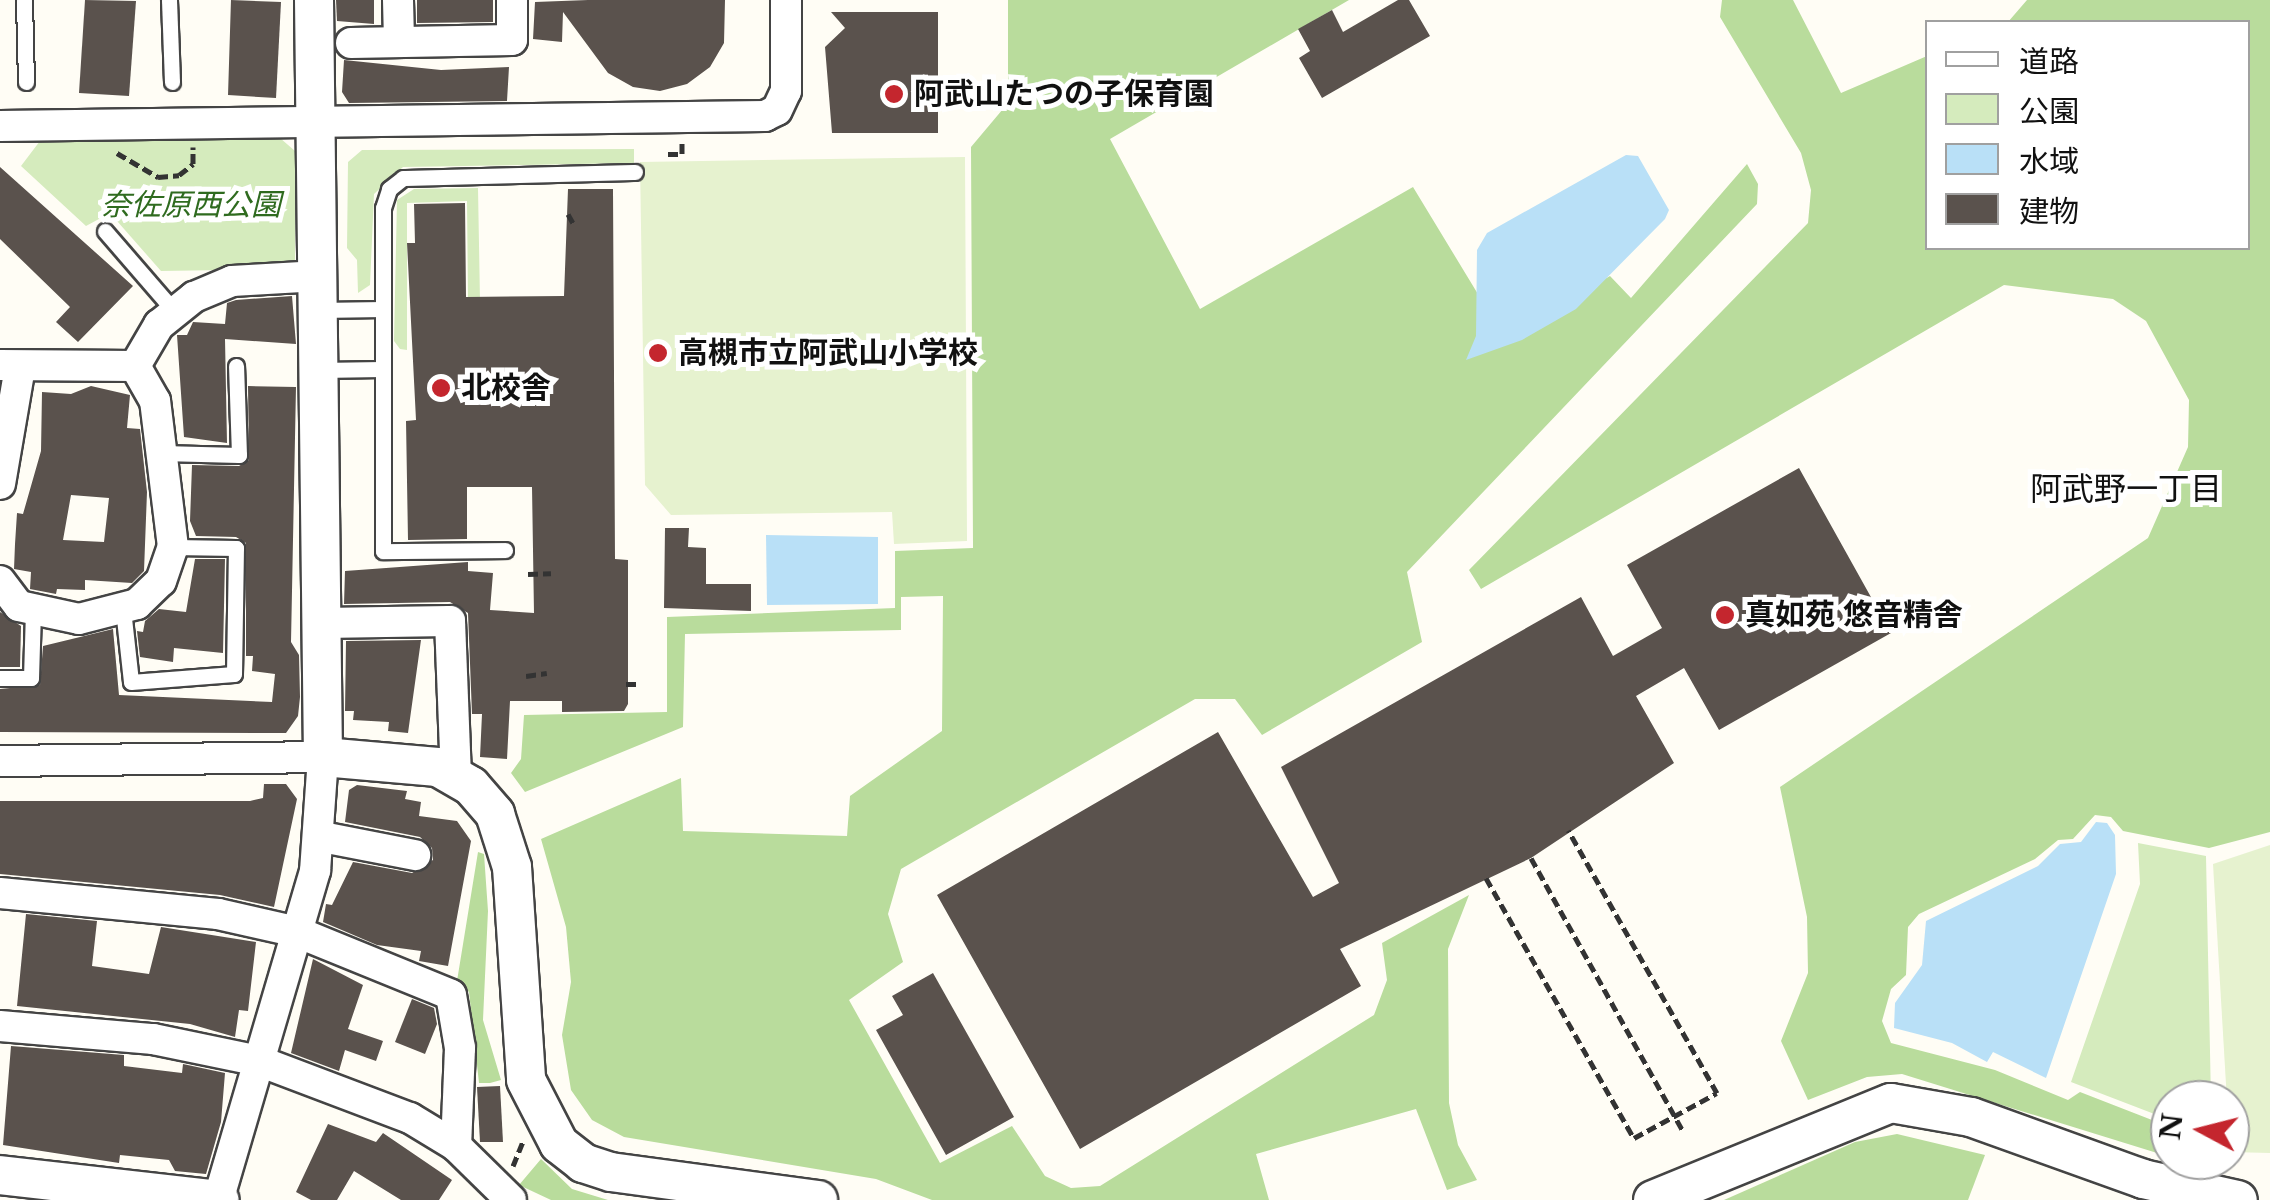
<!DOCTYPE html>
<html>
<head>
<meta charset="utf-8">
<style>
  body { margin:0 }
  #map { position:relative; width:2270px; height:1200px; overflow:hidden; background:#fffdf5; font-family:"Libre Baskerville","Noto Sans JP",serif }
  div>[style] { position:absolute }
  .green>* { inset:0; background:#d5ebbd }
  .forest>* { inset:0; background:#b9dc9c }
  .pitch>* { inset:0; background:#e6f2cf }
  .water>* { inset:0; background:#b9e0f7 }
  .building>* { inset:0; background:#5a524d }
  .path>* { height:5px; margin-top:-2.5px; transform-origin:0; background:repeating-linear-gradient(90deg,#333 0 10px,transparent 0 15px) }
  .roads { filter:drop-shadow(2px 0 #444) drop-shadow(-2px 0 #444) drop-shadow(0 2px #444) drop-shadow(0 -2px #444) }
  .service>* { height:15px; margin:-7.5px; padding:0 7.5px; transform-origin:7.5px; border-radius:7.5px; background:#fff }
  .minor>* { height:30px; margin:-15px; padding:0 15px; transform-origin:15px; border-radius:15px; background:#fff }
  .tertiary>* { height:38px; margin:-19px; padding:0 19px; transform-origin:19px; border-radius:19px; background:#fff }
  .dots>* { width:28px; height:28px; translate:-50% -50%; box-sizing:border-box; border:5px solid #fff; border-radius:50% }
  span { translate:-50% -50%; white-space:nowrap; text-align:center; line-height:1.15; -webkit-text-stroke:10px #fff; paint-order:stroke }
  .poi-label { font-size:30px; color:#111; font-weight:700 }
  .left { translate:0 -50%; text-align:left }
  .park-label { font-size:30px; color:#2f6b1f; font-style:italic }
  .neighbourhood-label { font-size:32px; color:#111 }
  .legend { position:absolute; left:1925px; top:20px; width:325px; height:230px; box-sizing:border-box; background:#fff; border:2px solid #a0a0a0; margin:0; padding:12px 18px; list-style:none; font-size:30px; color:#111 }
  .legend li { display:flex; align-items:center; gap:20px; height:50px }
  .legend b { width:50px; border:2px solid #a0a0a0 }
  .north { position:absolute; left:2150px; top:1080px; width:100px; height:100px; box-sizing:border-box; background:#fff; border:2px solid #a0a0a0; border-radius:50%; rotate:277deg; font-size:28px; font-weight:700; line-height:40px; text-align:center; color:#111 }
  .north::after { content:''; display:block; margin:auto; width:35px; height:45px; background:#c4262e; clip-path:polygon(50% 0,100% 100%,50% 72%,0 100%) }
</style>
</head>
<body>
<div id="map">
  <div class="green">
    <i style="clip-path:polygon(43px 137px,280px 138px,295px 151px,295px 269px,161px 271px,110px 213px,86px 226px,21px 166px)"></i>
    <i style="clip-path:polygon(634px 149px,634px 163px,403px 167px,374px 194px,370px 285px,358px 293px,357px 260px,347px 248px,348px 162px,362px 150px)"></i>
    <i style="clip-path:polygon(478px 188px,480px 301px,468px 300px,467px 201px,407px 203px,407px 350px,400px 349px,394px 341px,397px 200px,414px 189px)"></i>
    <i style="clip-path:polygon(2138px 843px,2206px 856px,2211px 1100px,2170px 1100px,2170px 1120px,2071px 1082px,2140px 884px)"></i>
  </div>
  <div class="forest">
    <i style="clip-path:polygon(1008px 0,1349px 0,1110px 139px,1200px 309px,1413px 187px,1504px 337px,1610px 276px,1631px 298px,1747px 164px,1758px 184px,1757px 204px,1407px 572px,1422px 642px,1262px 735px,1235px 699px,1195px 699px,901px 869px,888px 914px,903px 962px,849px 1000px,940px 1163px,1012px 1126px,1045px 1176px,1071px 1188px,1100px 1186px,1374px 1015px,1387px 980px,1382px 943px,1469px 895px,1448px 949px,1449px 1103px,1458px 1145px,1477px 1180px,1447px 1190px,1416px 1109px,1256px 1154px,1269px 1200px,932px 1200px,876px 1179px,624px 1137px,592px 1120px,571px 1090px,562px 1035px,571px 982px,566px 927px,541px 839px,681px 778px,683px 831px,847px 836px,850px 796px,942px 731px,943px 596px,901px 597px,901px 630px,685px 634px,683px 727px,525px 792px,511px 773px,521px 759px,524px 715px,667px 712px,667px 617px,895px 608px,895px 551px,973px 548px,971px 147px,1008px 103px)"></i>
    <i style="clip-path:polygon(1722px 0,1793px 0,1841px 93px,1927px 56px,1928px 248px,2248px 248px,2248px 22px,2008px 22px,2027px 0,2270px 0,2270px 832px,2209px 848px,2123px 831px,2111px 817px,2095px 815px,2073px 839px,2058px 840px,2035px 859px,1919px 914px,1908px 927px,1906px 975px,1891px 989px,1882px 1021px,1891px 1043px,1995px 1070px,2068px 1100px,2080px 1092px,2170px 1127px,2170px 1157px,1902px 1074px,1867px 1077px,1808px 1100px,1781px 1041px,1808px 973px,1807px 917px,1780px 787px,2148px 538px,2188px 447px,2189px 400px,2146px 321px,2113px 299px,2004px 285px,1481px 589px,1469px 570px,1808px 223px,1811px 190px,1801px 153px,1720px 17px)"></i>
    <i style="clip-path:polygon(478px 852px,484px 854px,488px 911px,483px 1020px,501px 1080px,490px 1083px,479px 1083px,469px 992px,457px 981px)"></i>
    <i style="clip-path:polygon(1897px 1134px,1985px 1155px,1968px 1200px,1724px 1200px,1855px 1142px)"></i>
    <i style="clip-path:polygon(541px 1159px,572px 1189px,608px 1200px,551px 1200px,519px 1185px)"></i>
  </div>
  <div class="pitch">
    <i style="clip-path:polygon(965px 157px,967px 541px,894px 544px,892px 512px,671px 515px,645px 485px,640px 162px)"></i>
    <i style="clip-path:polygon(2270px 845px,2270px 1153px,2230px 1152px,2213px 864px)"></i>
  </div>
  <div class="water">
    <i style="clip-path:polygon(1626px 155px,1638px 156px,1669px 210px,1665px 219px,1576px 309px,1522px 340px,1466px 360px,1476px 336px,1477px 250px,1487px 233px)"></i>
    <i style="clip-path:polygon(766px 535px,878px 537px,878px 604px,767px 605px)"></i>
    <i style="clip-path:polygon(2096px 822px,2107px 823px,2115px 835px,2116px 874px,2046px 1078px,1993px 1052px,1987px 1062px,1952px 1043px,1894px 1028px,1895px 1003px,1922px 965px,1926px 921px,2038px 866px,2060px 844px,2081px 842px)"></i>
  </div>
  <div class="building">
    <i style="clip-path:polygon(85px 0,136px 1px,129px 96px,79px 93px)"></i>
    <i style="clip-path:polygon(231px 0,281px 2px,276px 98px,228px 95px)"></i>
    <i style="clip-path:polygon(336px 0,374px 0,374px 24px,337px 21px)"></i>
    <i style="clip-path:polygon(417px 0,493px 0,493px 22px,417px 23px)"></i>
    <i style="clip-path:polygon(588px 0,725px 0,724px 43px,710px 67px,687px 84px,660px 91px,633px 87px,608px 73px,563px 12px,562px 42px,533px 39px,535px 2px)"></i>
    <i style="clip-path:polygon(1398px 0,1409px 0,1430px 36px,1322px 98px,1299px 58px,1310px 51px,1298px 29px,1332px 10px,1343px 32px)"></i>
    <i style="clip-path:polygon(831px 12px,938px 12px,938px 133px,832px 133px,825px 47px,845px 28px)"></i>
    <i style="clip-path:polygon(344px 60px,441px 70px,509px 67px,507px 101px,349px 103px,342px 92px)"></i>
    <i style="clip-path:polygon(0 167px,133px 286px,78px 342px,56px 322px,70px 307px,0 239px)"></i>
    <i style="clip-path:polygon(568px 189px,613px 189px,615px 559px,628px 560px,628px 704px,624px 711px,562px 712px,562px 701px,510px 701px,507px 759px,480px 757px,482px 714px,472px 714px,468px 613px,450px 602px,344px 604px,345px 571px,468px 562px,468px 571px,493px 573px,490px 610px,534px 613px,532px 487px,467px 487px,467px 539px,408px 540px,406px 421px,416px 420px,407px 243px,415px 243px,414px 204px,465px 203px,466px 297px,564px 296px)"></i>
    <i style="clip-path:polygon(292px 296px,296px 344px,225px 339px,227px 443px,184px 437px,177px 335px,187px 335px,193px 322px,225px 324px,227px 303px,236px 300px)"></i>
    <i style="clip-path:polygon(evenodd,91px 386px,130px 395px,127px 428px,140px 429px,147px 492px,144px 571px,132px 583px,85px 580px,85px 590px,57px 589px,56px 594px,30px 589px,31px 572px,14px 569px,15px 544px,17px 513px,23px 514px,41px 451px,42px 392px,71px 394px,91px 386px,71px 495px,109px 498px,104px 542px,63px 540px,71px 495px)"></i>
    <i style="clip-path:polygon(248px 386px,296px 387px,291px 642px,299px 655px,300px 697px,298px 716px,286px 733px,0 732px,0 689px,40px 685px,43px 646px,113px 629px,119px 695px,272px 702px,275px 674px,252px 671px,253px 656px,246px 656px,246px 543px,236px 537px,196px 536px,190px 521px,192px 465px,239px 466px,249px 460px)"></i>
    <i style="clip-path:polygon(1799px 468px,1891px 633px,1719px 730px,1684px 668px,1636px 696px,1674px 763px,1531px 858px,1340px 949px,1361px 986px,1080px 1149px,937px 895px,1218px 732px,1313px 897px,1339px 883px,1281px 767px,1581px 597px,1613px 656px,1662px 628px,1627px 565px)"></i>
    <i style="clip-path:polygon(665px 528px,689px 528px,688px 547px,706px 548px,706px 584px,751px 584px,751px 611px,664px 608px)"></i>
    <i style="clip-path:polygon(195px 559px,225px 559px,223px 653px,174px 648px,173px 662px,140px 657px,137px 631px,143px 632px,145px 621px,159px 609px,186px 612px)"></i>
    <i style="clip-path:polygon(0 612px,21px 626px,20px 667px,0 667px)"></i>
    <i style="clip-path:polygon(421px 640px,408px 733px,388px 731px,389px 722px,353px 720px,354px 711px,345px 711px,346px 641px)"></i>
    <i style="clip-path:polygon(264px 784px,286px 784px,297px 799px,274px 907px,220px 895px,0 874px,0 801px,250px 801px,263px 798px)"></i>
    <i style="clip-path:polygon(357px 785px,407px 791px,405px 799px,421px 802px,419px 816px,457px 821px,471px 841px,448px 966px,419px 961px,421px 951px,377px 945px,323px 922px,326px 904px,332px 905px,353px 862px,412px 873px,433px 860px,432px 848px,420px 837px,345px 822px,349px 790px)"></i>
    <i style="clip-path:polygon(26px 914px,97px 921px,92px 966px,149px 974px,161px 927px,256px 942px,248px 1011px,239px 1010px,235px 1037px,190px 1024px,17px 1006px)"></i>
    <i style="clip-path:polygon(313px 959px,363px 985px,348px 1029px,383px 1041px,376px 1061px,345px 1050px,339px 1071px,291px 1053px)"></i>
    <i style="clip-path:polygon(933px 973px,1014px 1117px,946px 1155px,876px 1030px,903px 1015px,892px 996px)"></i>
    <i style="clip-path:polygon(412px 999px,434px 1008px,437px 1024px,425px 1054px,395px 1042px)"></i>
    <i style="clip-path:polygon(11px 1046px,124px 1055px,124px 1066px,182px 1073px,183px 1064px,225px 1073px,221px 1122px,206px 1174px,175px 1171px,169px 1160px,120px 1155px,119px 1163px,3px 1145px)"></i>
    <i style="clip-path:polygon(500px 1086px,503px 1142px,480px 1142px,477px 1087px)"></i>
    <i style="clip-path:polygon(328px 1124px,376px 1142px,383px 1133px,452px 1180px,439px 1200px,401px 1200px,354px 1171px,337px 1200px,311px 1200px,296px 1192px)"></i>
  </div>
  <div class="path">
    <i style="left:117px;top:153px;width:48px;rotate:30.3deg"></i>
    <i style="left:158px;top:177px;width:21px;rotate:-5deg"></i>
    <i style="left:179px;top:175px;width:18px;rotate:-38deg"></i>
    <i style="left:193px;top:164px;width:17px;rotate:-90deg"></i>
    <i style="left:668px;top:154px;width:14px"></i>
    <i style="left:682px;top:154px;width:13px;rotate:-90deg"></i>
    <i style="left:568px;top:214px;width:10px;rotate:61deg"></i>
    <i style="left:485px;top:389px;width:19px;rotate:-55deg"></i>
    <i style="left:528px;top:574px;width:23px;rotate:-2deg"></i>
    <i style="left:526px;top:676px;width:21px;rotate:-8deg"></i>
    <i style="left:626px;top:684px;width:14px"></i>
    <i style="left:1531px;top:858px;width:312px;rotate:60.9deg"></i>
    <i style="left:1486px;top:878px;width:299px;rotate:60.4deg"></i>
    <i style="left:1634px;top:1138px;width:94px;rotate:-28.5deg"></i>
    <i style="left:1717px;top:1093px;width:302px;rotate:-119.5deg"></i>
    <i style="left:513px;top:1166px;width:27px;rotate:-68deg"></i>
  </div>
  <div class="roads">
    <div class="service">
      <i style="left:24px;top:0;width:82px;rotate:88.6deg"></i>
      <i style="left:169px;top:0;width:82px;rotate:87.9deg"></i>
      <i style="left:105px;top:231px;width:107px;rotate:49.2deg"></i>
      <i style="left:319px;top:310px;width:64px;rotate:-0.9deg"></i>
      <i style="left:320px;top:370px;width:62px;rotate:-0.9deg"></i>
      <i style="left:162px;top:453px;width:77px;rotate:1.5deg"></i>
      <i style="left:239px;top:455px;width:89px;rotate:-91.9deg"></i>
      <i style="left:505px;top:550px;width:122px;rotate:179.5deg"></i>
      <i style="left:383px;top:551px;width:343px;rotate:-90deg"></i>
      <i style="left:383px;top:208px;width:20px;rotate:-72deg"></i>
      <i style="left:389px;top:189px;width:18px;rotate:-38deg"></i>
      <i style="left:403px;top:178px;width:232px;rotate:-1.5deg"></i>
      <i style="left:123px;top:609px;width:73px;rotate:83.7deg"></i>
      <i style="left:131px;top:682px;width:103px;rotate:-4.4deg"></i>
      <i style="left:234px;top:674px;width:126px;rotate:-89.1deg"></i>
      <i style="left:236px;top:548px;width:63px;rotate:-179.1deg"></i>
      <i style="left:0;top:678px;width:31px"></i>
      <i style="left:31px;top:678px;width:66px;rotate:-88.3deg"></i>
    </div>
    <div class="minor">
      <i style="left:398px;top:0;width:41px;rotate:88.6deg"></i>
      <i style="left:351px;top:43px;width:161px;rotate:-1.1deg"></i>
      <i style="left:512px;top:40px;width:40px;rotate:-90deg"></i>
      <i style="left:0;top:126px;width:765px;rotate:-0.75deg"></i>
      <i style="left:765px;top:116px;width:13px;rotate:-27deg"></i>
      <i style="left:777px;top:110px;width:21px;rotate:-65deg"></i>
      <i style="left:786px;top:91px;width:91px;rotate:-90deg"></i>
      <i style="left:0;top:365px;width:135px;rotate:0.4deg"></i>
      <i style="left:135px;top:366px;width:48px;rotate:-59.7deg"></i>
      <i style="left:159px;top:325px;width:45px;rotate:-38.7deg"></i>
      <i style="left:194px;top:297px;width:41px;rotate:-22.8deg"></i>
      <i style="left:232px;top:281px;width:87px;rotate:-3.3deg"></i>
      <i style="left:0;top:484px;width:119px;rotate:-80.3deg"></i>
      <i style="left:0;top:581px;width:31px;rotate:53deg"></i>
      <i style="left:19px;top:606px;width:61px;rotate:12.2deg"></i>
      <i style="left:79px;top:619px;width:60px;rotate:-14.5deg"></i>
      <i style="left:137px;top:604px;width:33px;rotate:-44deg"></i>
      <i style="left:161px;top:581px;width:36px;rotate:-71deg"></i>
      <i style="left:173px;top:547px;width:147px;rotate:-97deg"></i>
      <i style="left:155px;top:401px;width:40px;rotate:-119.7deg"></i>
      <i style="left:322px;top:623px;width:128px;rotate:-0.9deg"></i>
      <i style="left:450px;top:621px;width:154px;rotate:87.8deg"></i>
      <i style="left:0;top:761px;width:323px;rotate:-0.7deg"></i>
      <i style="left:323px;top:757px;width:114px;rotate:94deg"></i>
      <i style="left:315px;top:871px;width:343px;rotate:106.4deg"></i>
      <i style="left:322px;top:837px;width:95px;rotate:11deg"></i>
      <i style="left:0;top:893px;width:219px;rotate:5.5deg"></i>
      <i style="left:218px;top:914px;width:81px;rotate:12.8deg"></i>
      <i style="left:297px;top:932px;width:166px;rotate:22.2deg"></i>
      <i style="left:451px;top:995px;width:54px;rotate:80.4deg"></i>
      <i style="left:460px;top:1048px;width:98px;rotate:92.3deg"></i>
      <i style="left:0;top:1026px;width:154px;rotate:4.9deg"></i>
      <i style="left:153px;top:1039px;width:108px;rotate:11.7deg"></i>
      <i style="left:259px;top:1061px;width:161px;rotate:20.7deg"></i>
      <i style="left:410px;top:1118px;width:54px;rotate:31.3deg"></i>
      <i style="left:456px;top:1146px;width:77px;rotate:44.5deg"></i>
    </div>
    <div class="tertiary">
      <i style="left:314px;top:0;width:757px;rotate:89.32deg"></i>
      <i style="left:323px;top:757px;width:115px;rotate:5deg"></i>
      <i style="left:438px;top:767px;width:38px;rotate:30deg"></i>
      <i style="left:471px;top:786px;width:37px;rotate:49deg"></i>
      <i style="left:495px;top:814px;width:56px;rotate:72.2deg"></i>
      <i style="left:512px;top:867px;width:213px;rotate:86.2deg"></i>
      <i style="left:526px;top:1080px;width:72px;rotate:62.7deg"></i>
      <i style="left:559px;top:1144px;width:31px;rotate:38deg"></i>
      <i style="left:583px;top:1163px;width:29px;rotate:18deg"></i>
      <i style="left:611px;top:1172px;width:209px;rotate:7.7deg"></i>
      <i style="left:0;top:1175px;width:221px;rotate:6.5deg"></i>
      <i style="left:1653px;top:1200px;width:257px;rotate:-22.2deg"></i>
      <i style="left:1891px;top:1103px;width:81px;rotate:9.9deg"></i>
      <i style="left:1971px;top:1117px;width:183px;rotate:19.8deg"></i>
      <i style="left:2143px;top:1179px;width:97px;rotate:12.5deg"></i>
    </div>
  </div>
  <div class="dots">
    <i style="left:894px;top:94px;background:#c4262e"></i>
    <i style="left:658px;top:353px;background:#c4262e"></i>
    <i style="left:441px;top:388px;background:#c4262e"></i>
    <i style="left:1725px;top:615px;background:#c4262e"></i>
  </div>
  <div class="poi-label">
    <span class="left" style="left:914px;top:94px">阿武山たつの子保育園</span>
    <span class="left" style="left:678px;top:353px">高槻市立阿武山小学校</span>
    <span class="left" style="left:461px;top:388px">北校舎</span>
    <span class="left" style="left:1745px;top:615px">真如苑 悠音精舎</span>
  </div>
  <div class="park-label">
    <span style="left:191px;top:205px">奈佐原西公園</span>
  </div>
  <div class="neighbourhood-label">
    <span style="left:2126px;top:489px">阿武野一丁目</span>
  </div>
  <ul class="legend">
  <li><b style="height:12px;background:#fff"></b>道路</li>
  <li><b style="height:28px;background:#d5ebbd"></b>公園</li>
  <li><b style="height:28px;background:#b9e0f7"></b>水域</li>
  <li><b style="height:28px;background:#5a524d"></b>建物</li>
  </ul>
  <div class="north">N</div>
</div>
</body>
</html>
